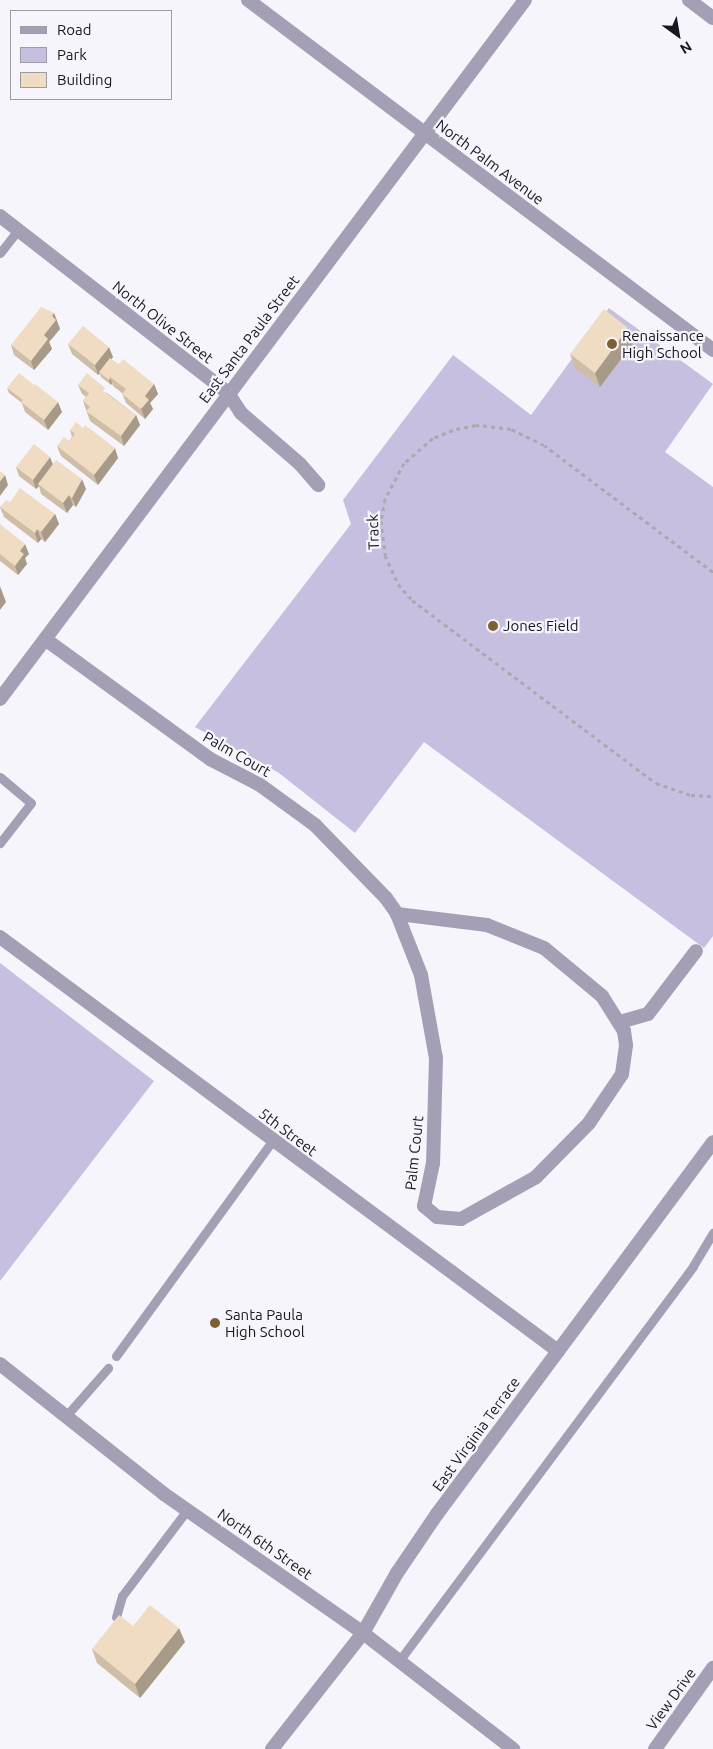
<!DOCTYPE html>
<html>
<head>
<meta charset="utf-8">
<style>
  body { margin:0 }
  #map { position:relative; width:713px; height:1749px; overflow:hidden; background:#f6f5fb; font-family:Ubuntu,sans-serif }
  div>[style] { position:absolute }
  .green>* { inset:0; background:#c7bfdf }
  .path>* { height:3px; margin-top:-1.5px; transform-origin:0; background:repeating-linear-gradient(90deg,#aaa9b0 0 4px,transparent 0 8px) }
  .service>* { height:9px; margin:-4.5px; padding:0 4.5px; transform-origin:4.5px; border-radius:4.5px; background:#a59fb6 }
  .minor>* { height:14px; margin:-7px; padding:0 7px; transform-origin:7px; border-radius:7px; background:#a59fb6 }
  .wall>* { inset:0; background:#cebda7 }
  .shaded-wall>* { inset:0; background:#a79a88 }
  .building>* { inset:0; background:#efdcc2 }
  .dots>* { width:14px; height:14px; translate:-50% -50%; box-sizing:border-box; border:2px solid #f6f5fb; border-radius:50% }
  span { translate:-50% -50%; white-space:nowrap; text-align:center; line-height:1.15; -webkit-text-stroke:4.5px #f6f5fb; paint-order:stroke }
  .street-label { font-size:15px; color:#181620 }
  .poi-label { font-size:15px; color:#181620 }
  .left { translate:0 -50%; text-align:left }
  .legend { position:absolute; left:10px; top:10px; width:162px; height:90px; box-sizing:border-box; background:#f6f5fb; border:1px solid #9d9ca3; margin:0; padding:6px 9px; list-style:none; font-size:15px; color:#181620 }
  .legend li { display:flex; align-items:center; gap:10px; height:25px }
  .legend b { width:25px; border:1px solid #9d9ca3 }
  .north { position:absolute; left:653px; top:10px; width:50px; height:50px; -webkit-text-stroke:4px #f6f5fb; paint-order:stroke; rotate:148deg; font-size:14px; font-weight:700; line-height:20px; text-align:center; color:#181620 }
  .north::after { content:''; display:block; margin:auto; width:18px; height:22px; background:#181620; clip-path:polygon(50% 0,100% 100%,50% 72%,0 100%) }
</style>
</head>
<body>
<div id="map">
  <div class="green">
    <i style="clip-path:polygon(609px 308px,713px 384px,665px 452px,713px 487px,713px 936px,704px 948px,424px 742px,355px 833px,279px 773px,195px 727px,351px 524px,343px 500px,453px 355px,531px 415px)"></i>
    <i style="clip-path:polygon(0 963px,154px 1081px,0 1281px)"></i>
  </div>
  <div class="path">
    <i style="left:713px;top:572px;width:211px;rotate:-143.1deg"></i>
    <i style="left:544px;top:445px;width:37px;rotate:-154deg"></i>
    <i style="left:511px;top:429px;width:35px;rotate:-173deg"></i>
    <i style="left:476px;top:425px;width:24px;rotate:168deg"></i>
    <i style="left:453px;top:430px;width:22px;rotate:158deg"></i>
    <i style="left:433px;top:438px;width:38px;rotate:139deg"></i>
    <i style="left:404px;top:463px;width:41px;rotate:117.8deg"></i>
    <i style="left:385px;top:499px;width:22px;rotate:100deg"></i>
    <i style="left:381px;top:521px;width:34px;rotate:83deg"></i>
    <i style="left:385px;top:555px;width:32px;rotate:66deg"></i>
    <i style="left:398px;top:584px;width:21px;rotate:49deg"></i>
    <i style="left:412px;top:600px;width:305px;rotate:36.9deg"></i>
    <i style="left:656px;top:783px;width:37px;rotate:19deg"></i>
    <i style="left:691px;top:795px;width:22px;rotate:3deg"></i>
  </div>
  <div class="service">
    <i style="left:0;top:253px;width:29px;rotate:-52deg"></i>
    <i style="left:0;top:777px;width:40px;rotate:40deg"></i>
    <i style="left:31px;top:803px;width:51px;rotate:127.8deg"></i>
    <i style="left:116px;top:1356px;width:266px;rotate:-54deg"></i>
    <i style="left:66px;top:1416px;width:64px;rotate:-48.8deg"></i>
    <i style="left:116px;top:1617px;width:22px;rotate:-74deg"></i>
    <i style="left:122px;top:1596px;width:108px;rotate:-52.9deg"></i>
    <i style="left:399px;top:1661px;width:492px;rotate:-53.3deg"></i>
    <i style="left:693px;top:1266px;width:39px;rotate:-59deg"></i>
  </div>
  <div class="minor">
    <i style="left:248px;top:0;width:582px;rotate:36.97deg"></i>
    <i style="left:689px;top:0;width:30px;rotate:37deg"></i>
    <i style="left:0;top:216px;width:289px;rotate:37.8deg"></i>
    <i style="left:228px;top:393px;width:24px;rotate:57deg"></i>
    <i style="left:241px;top:413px;width:78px;rotate:40.8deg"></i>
    <i style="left:300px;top:464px;width:28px;rotate:49deg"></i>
    <i style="left:45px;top:639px;width:204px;rotate:36deg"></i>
    <i style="left:210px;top:759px;width:56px;rotate:27.5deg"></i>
    <i style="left:260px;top:785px;width:68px;rotate:36deg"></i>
    <i style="left:315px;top:825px;width:102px;rotate:45.8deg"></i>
    <i style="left:386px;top:898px;width:19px;rotate:55deg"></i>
    <i style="left:397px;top:914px;width:66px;rotate:68.5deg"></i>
    <i style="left:421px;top:975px;width:84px;rotate:79.8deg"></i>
    <i style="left:436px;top:1058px;width:105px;rotate:91.6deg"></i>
    <i style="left:433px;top:1163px;width:44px;rotate:101.8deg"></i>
    <i style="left:424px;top:1206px;width:17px;rotate:40deg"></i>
    <i style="left:437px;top:1217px;width:24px;rotate:5deg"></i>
    <i style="left:461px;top:1219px;width:86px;rotate:-29.2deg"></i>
    <i style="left:536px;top:1177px;width:76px;rotate:-45.5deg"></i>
    <i style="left:589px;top:1123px;width:59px;rotate:-56deg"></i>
    <i style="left:622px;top:1074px;width:29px;rotate:-82deg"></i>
    <i style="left:626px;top:1045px;width:14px;rotate:-98deg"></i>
    <i style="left:624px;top:1031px;width:41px;rotate:-122.2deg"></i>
    <i style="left:602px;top:996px;width:75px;rotate:-140.4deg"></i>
    <i style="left:544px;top:948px;width:61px;rotate:-158deg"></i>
    <i style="left:487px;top:925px;width:91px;rotate:-173deg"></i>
    <i style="left:0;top:699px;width:874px;rotate:-53.09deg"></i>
    <i style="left:0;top:937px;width:695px;rotate:36.57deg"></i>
    <i style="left:620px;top:1022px;width:29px;rotate:-16deg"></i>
    <i style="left:648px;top:1014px;width:79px;rotate:-52.7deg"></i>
    <i style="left:0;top:1364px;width:209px;rotate:38.4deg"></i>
    <i style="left:164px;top:1494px;width:243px;rotate:34.9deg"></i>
    <i style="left:363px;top:1633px;width:190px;rotate:37.7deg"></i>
    <i style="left:272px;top:1749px;width:147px;rotate:-51.9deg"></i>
    <i style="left:363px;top:1633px;width:69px;rotate:-60.5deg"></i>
    <i style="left:397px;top:1573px;width:71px;rotate:-55.9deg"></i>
    <i style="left:437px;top:1514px;width:463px;rotate:-53.4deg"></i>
    <i style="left:655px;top:1749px;width:100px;rotate:-54.4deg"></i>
  </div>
  <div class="wall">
    <i style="clip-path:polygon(54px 313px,60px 329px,49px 342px,52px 349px,34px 370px,14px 355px,11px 345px)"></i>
    <i style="clip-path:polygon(628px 328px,634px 342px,600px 387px,575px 368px,570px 354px)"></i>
    <i style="clip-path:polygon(68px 344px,113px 357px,111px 359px,119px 365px,154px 384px,158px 394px,150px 403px,153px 409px,145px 419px,126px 403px,122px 393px,113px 386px,112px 383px,111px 385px,101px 377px,100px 374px,98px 375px,72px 354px)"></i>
    <i style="clip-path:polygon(78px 385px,107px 393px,136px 415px,140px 425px,124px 446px,90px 421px,83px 401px,86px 397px,82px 394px)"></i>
    <i style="clip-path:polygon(7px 388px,62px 412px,48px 430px,25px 412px,22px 403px,9px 393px)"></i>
    <i style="clip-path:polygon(70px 430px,118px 458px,98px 485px,61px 456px,57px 446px,69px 441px,72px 437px)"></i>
    <i style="clip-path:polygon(53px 464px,86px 489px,76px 507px,73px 505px,67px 513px,41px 494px,39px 486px,36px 489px,19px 476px,16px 467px)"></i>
    <i style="clip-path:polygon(10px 502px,55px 514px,59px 524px,45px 542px,41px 539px,38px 543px,4px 517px,0 507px)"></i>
    <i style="clip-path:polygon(0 524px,29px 554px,25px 558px,27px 564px,18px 575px,0 561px)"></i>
    <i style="clip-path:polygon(133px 1626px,185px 1642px,140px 1698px,97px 1663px,92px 1649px)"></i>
  </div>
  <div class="shaded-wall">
    <i style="clip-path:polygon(54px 313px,60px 329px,49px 342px,52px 349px,34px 370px,31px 361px,44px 335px,52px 316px)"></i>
    <i style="clip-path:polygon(628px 328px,634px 342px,600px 387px,595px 373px)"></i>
    <i style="clip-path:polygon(109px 347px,113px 357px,98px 375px,95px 365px)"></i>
    <i style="clip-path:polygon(110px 378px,112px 383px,111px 385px,109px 380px)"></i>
    <i style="clip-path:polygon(154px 384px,158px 394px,150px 403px,153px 409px,145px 419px,141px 409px,145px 396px)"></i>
    <i style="clip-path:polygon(58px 402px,62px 412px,48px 430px,44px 420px)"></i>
    <i style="clip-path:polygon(136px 415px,140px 425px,124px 446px,121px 436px)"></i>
    <i style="clip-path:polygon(115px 448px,118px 458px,98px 485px,94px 475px)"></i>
    <i style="clip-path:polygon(50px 457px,54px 467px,38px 484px,39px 486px,36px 489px,33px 480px)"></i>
    <i style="clip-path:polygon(5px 475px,8px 485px,0 496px,0 481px)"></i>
    <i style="clip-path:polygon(82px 479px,86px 489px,76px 507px,72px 498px)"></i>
    <i style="clip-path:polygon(69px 495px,73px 505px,67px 513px,63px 503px)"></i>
    <i style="clip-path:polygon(55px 514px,59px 524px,45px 542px,41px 532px)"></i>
    <i style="clip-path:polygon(37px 529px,41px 539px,38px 543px,35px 533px)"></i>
    <i style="clip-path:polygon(25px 544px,29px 554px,25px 558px,27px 564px,18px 575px,15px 566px,20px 551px)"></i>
    <i style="clip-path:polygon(0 586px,6px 602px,0 610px)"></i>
    <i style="clip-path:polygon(179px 1628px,185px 1642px,140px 1698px,135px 1684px)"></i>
  </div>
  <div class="building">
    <i style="clip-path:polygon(41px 307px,54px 313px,52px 316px,56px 320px,44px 335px,48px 339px,31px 361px,11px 345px)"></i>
    <i style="clip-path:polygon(604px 309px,628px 328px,595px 373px,570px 354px)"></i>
    <i style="clip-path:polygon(83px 326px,109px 347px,95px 365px,68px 344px)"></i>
    <i style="clip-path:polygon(110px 358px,119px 365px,109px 376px,110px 378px,109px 380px,99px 372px)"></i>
    <i style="clip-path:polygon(123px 359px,154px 384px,145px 396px,149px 400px,141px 409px,122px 394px,126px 389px,109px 376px)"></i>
    <i style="clip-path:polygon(19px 373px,34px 385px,23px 400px,7px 388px)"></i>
    <i style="clip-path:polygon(87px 373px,105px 388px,103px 391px,136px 415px,121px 436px,86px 411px,90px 407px,83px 401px,89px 393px,78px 385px)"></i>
    <i style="clip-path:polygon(35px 384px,58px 402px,44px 420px,21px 402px)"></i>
    <i style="clip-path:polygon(76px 422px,83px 428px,85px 425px,115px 448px,94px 475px,57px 446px,64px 437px,69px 441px,75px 434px,70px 430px)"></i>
    <i style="clip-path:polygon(34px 444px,50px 457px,33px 480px,16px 467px)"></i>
    <i style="clip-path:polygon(56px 460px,82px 479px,72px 498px,69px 495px,63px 503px,38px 484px)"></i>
    <i style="clip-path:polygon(0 471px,5px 475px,0 481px)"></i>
    <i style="clip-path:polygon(20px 488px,55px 514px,41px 532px,37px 529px,35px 533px,0 507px,6px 500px,10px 502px)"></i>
    <i style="clip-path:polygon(0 524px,25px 544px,20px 551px,24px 554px,15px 566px,0 554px)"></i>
    <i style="clip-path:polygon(150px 1605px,179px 1628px,135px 1684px,92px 1649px,119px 1615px,133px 1626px)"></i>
  </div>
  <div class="dots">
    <i style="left:612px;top:344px;background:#7c5f32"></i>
    <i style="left:493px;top:626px;background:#7c5f32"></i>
    <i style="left:215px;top:1323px;background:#7c5f32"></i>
  </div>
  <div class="street-label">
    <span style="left:490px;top:162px;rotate:37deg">North Palm Avenue</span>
    <span style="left:163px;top:322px;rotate:38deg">North Olive Street</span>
    <span style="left:249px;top:339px;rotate:-53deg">East Santa Paula Street</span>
    <span style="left:373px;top:532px;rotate:-92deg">Track</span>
    <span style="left:237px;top:754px;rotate:30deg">Palm Court</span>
    <span style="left:288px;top:1132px;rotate:37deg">5th Street</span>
    <span style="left:414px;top:1153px;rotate:-84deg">Palm Court</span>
    <span style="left:476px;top:1434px;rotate:-54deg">East Virginia Terrace</span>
    <span style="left:265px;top:1544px;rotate:35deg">North 6th Street</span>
    <span style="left:671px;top:1699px;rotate:-54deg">View Drive</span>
  </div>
  <div class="poi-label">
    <span class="left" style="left:622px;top:344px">Renaissance<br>High School</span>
    <span class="left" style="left:503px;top:626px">Jones Field</span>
    <span class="left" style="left:225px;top:1323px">Santa Paula<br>High School</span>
  </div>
  <ul class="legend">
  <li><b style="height:6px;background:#a59fb6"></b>Road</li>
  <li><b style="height:14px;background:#c7bfdf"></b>Park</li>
  <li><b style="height:14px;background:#efdcc2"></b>Building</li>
  </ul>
  <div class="north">N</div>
</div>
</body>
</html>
